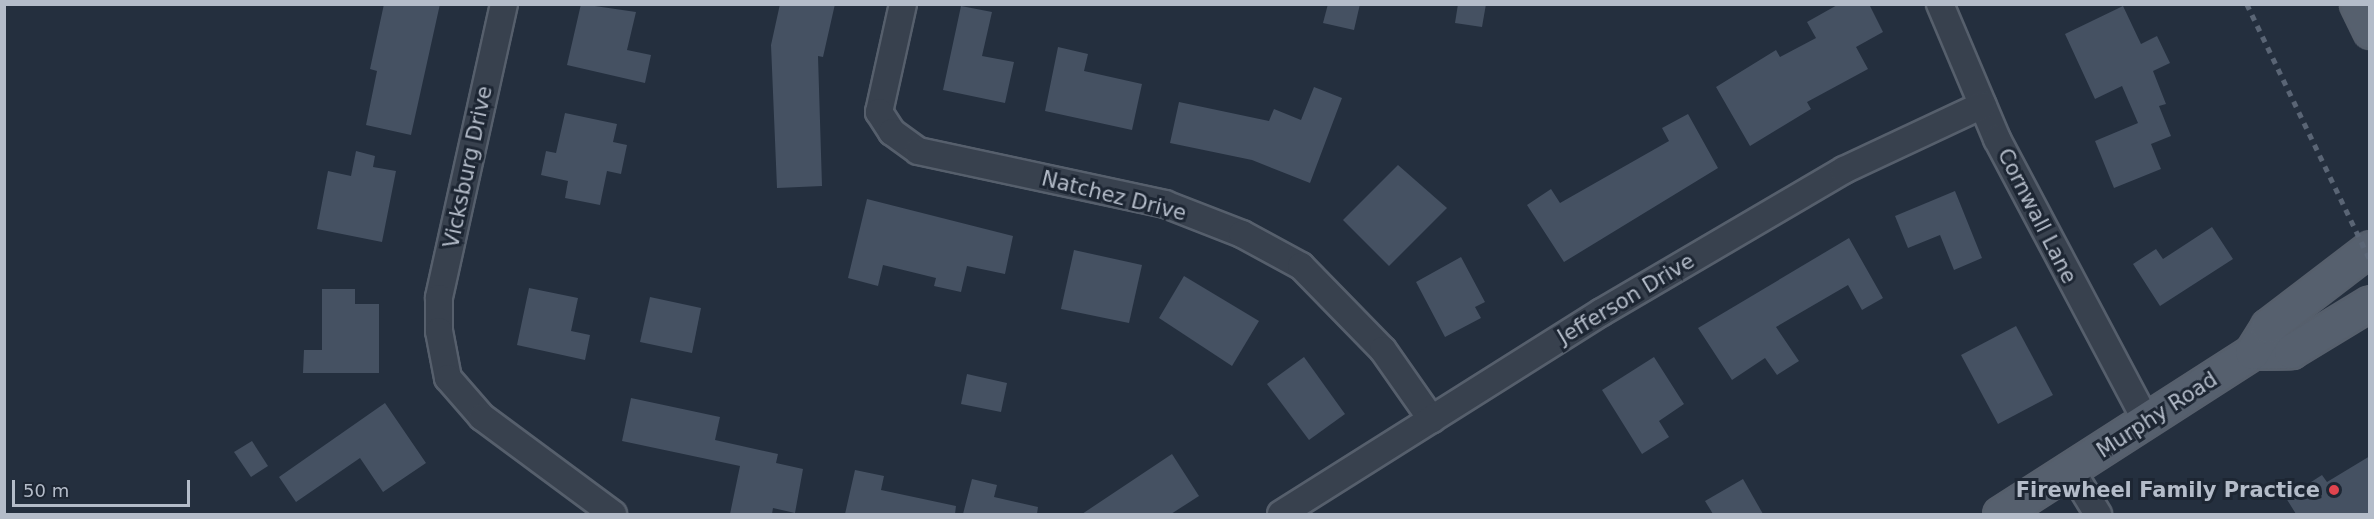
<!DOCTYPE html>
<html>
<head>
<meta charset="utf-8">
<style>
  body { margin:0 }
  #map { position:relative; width:2374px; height:519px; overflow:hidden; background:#242f3e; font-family:"DejaVu Sans",sans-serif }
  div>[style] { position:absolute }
  .building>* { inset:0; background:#455162 }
  .roads { filter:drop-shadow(2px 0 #565f6c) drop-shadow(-2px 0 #565f6c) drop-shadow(0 2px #565f6c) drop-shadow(0 -2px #565f6c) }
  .minor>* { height:26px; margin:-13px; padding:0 13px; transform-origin:13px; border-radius:13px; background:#38414e }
  .major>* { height:33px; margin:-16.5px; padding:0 16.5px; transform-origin:16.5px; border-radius:16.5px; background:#56606e }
  .rail>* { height:4.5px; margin-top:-2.25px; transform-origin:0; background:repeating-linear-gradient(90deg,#5a6575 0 6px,transparent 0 12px) }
  .dots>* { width:16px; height:16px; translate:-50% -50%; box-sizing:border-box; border:3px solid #1d2633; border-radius:50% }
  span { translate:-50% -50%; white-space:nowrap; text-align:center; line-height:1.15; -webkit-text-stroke:6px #1d2633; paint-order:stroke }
  .street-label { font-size:21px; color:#b4bcc9 }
  .poi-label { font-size:21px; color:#b4bcc9; font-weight:700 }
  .right { translate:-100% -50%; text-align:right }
  .frame { position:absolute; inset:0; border:6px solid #b4bcc9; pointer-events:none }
  .scale { position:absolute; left:12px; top:480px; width:178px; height:27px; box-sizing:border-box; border:3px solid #b4bcc9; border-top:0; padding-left:8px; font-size:18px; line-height:21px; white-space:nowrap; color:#b4bcc9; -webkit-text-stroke:4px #1d2633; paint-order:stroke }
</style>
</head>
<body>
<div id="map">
  <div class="building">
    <i style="clip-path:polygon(384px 4px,440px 4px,411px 135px,366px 125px,377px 71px,370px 69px)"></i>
    <i style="clip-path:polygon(581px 4px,636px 12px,627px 50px,651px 55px,645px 83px,567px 65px)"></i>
    <i style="clip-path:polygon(780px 4px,835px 4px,823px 57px,818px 56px,822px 186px,777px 188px,771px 45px)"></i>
    <i style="clip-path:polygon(1328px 4px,1360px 4px,1354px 30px,1323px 23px)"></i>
    <i style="clip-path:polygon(1458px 4px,1486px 4px,1482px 27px,1455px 23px)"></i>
    <i style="clip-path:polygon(1839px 4px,1869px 4px,1883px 32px,1856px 47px,1868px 69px,1807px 102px,1811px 109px,1750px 146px,1716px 87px,1776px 50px,1780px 57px,1816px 38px,1807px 22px)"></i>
    <i style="clip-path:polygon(961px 6px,992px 12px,982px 56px,1014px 62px,1005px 103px,943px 90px)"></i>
    <i style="clip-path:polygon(2123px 6px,2141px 44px,2157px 36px,2170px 63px,2153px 71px,2166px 104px,2159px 106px,2171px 136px,2151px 144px,2161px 169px,2114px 188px,2095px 141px,2138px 123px,2122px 86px,2095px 99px,2065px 34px)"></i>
    <i style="clip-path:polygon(1058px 47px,1088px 54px,1084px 71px,1142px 84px,1132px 130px,1045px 111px)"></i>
    <i style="clip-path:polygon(1314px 87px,1342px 98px,1310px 183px,1252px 160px,1170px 143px,1179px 102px,1269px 121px,1274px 109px,1301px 120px)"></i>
    <i style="clip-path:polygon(565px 113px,617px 124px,613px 142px,627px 145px,621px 174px,607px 171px,600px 205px,565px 198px,568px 181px,541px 175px,546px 151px,556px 153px)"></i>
    <i style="clip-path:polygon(1688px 114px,1718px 168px,1564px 262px,1527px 205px,1551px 189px,1560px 203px,1669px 141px,1662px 128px)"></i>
    <i style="clip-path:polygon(356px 151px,375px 156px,373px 167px,396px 171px,382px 242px,317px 229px,328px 171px,351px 176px)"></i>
    <i style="clip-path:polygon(1398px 165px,1447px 208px,1389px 266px,1343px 220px)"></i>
    <i style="clip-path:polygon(1955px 191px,1982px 258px,1954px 270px,1940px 235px,1908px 248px,1895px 216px)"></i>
    <i style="clip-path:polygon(867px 199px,1013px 236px,1005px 274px,967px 266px,961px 292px,934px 286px,936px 278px,883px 265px,878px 286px,848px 278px)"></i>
    <i style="clip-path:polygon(2212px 227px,2233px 259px,2160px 306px,2133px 264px,2156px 249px,2163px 259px)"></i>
    <i style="clip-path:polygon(1849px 238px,1883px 298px,1862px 310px,1848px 285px,1776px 327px,1799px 361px,1777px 375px,1765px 358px,1732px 380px,1698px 328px)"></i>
    <i style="clip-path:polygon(1074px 250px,1142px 265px,1129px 323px,1061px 309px)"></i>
    <i style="clip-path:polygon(1461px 257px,1485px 302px,1475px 307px,1481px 318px,1445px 337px,1416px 282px)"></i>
    <i style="clip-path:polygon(1184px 276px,1259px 321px,1232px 366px,1159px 318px)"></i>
    <i style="clip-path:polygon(529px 288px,578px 298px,571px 331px,590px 335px,585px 360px,517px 345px)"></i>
    <i style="clip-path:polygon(322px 289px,355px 289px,355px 304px,379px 304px,379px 373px,303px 373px,304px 350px,322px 350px)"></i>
    <i style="clip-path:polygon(650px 297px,701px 308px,692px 353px,640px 342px)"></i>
    <i style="clip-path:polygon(2016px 326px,2053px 395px,1998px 424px,1961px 355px)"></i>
    <i style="clip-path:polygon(1304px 357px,1345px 414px,1309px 440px,1267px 384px)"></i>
    <i style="clip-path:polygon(1654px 357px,1684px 404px,1659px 421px,1669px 437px,1642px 454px,1602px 390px)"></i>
    <i style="clip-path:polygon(967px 374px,1007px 383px,1001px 412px,961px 404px)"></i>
    <i style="clip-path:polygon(631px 398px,720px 417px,715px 440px,778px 454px,776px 463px,803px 469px,795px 513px,773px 508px,772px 514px,730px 514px,740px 466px,622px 441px)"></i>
    <i style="clip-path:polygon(385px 403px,426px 463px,383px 492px,360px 458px,296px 502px,279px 477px)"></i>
    <i style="clip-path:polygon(252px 441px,268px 466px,251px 477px,234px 452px)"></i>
    <i style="clip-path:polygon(1172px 454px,1199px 496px,1171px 514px,1082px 514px)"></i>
    <i style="clip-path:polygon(2370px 456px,2370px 514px,2296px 514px,2286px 498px,2322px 475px,2327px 482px)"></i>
    <i style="clip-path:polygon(855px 470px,884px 476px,881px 490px,956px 506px,955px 514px,845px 514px)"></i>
    <i style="clip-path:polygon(972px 479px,997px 485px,994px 497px,1038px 507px,1037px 514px,963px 514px)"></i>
    <i style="clip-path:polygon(1743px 479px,1763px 514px,1713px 514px,1705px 501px)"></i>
  </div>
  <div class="roads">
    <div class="minor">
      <i style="left:504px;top:4px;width:301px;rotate:102.5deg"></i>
      <i style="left:439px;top:298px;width:33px;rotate:90deg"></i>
      <i style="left:439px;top:331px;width:48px;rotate:79.2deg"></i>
      <i style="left:448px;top:378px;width:52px;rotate:48.9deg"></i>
      <i style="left:482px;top:417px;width:163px;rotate:36.5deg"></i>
      <i style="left:903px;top:4px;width:111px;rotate:102.5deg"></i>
      <i style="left:879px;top:112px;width:24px;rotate:57deg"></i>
      <i style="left:892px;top:132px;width:32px;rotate:36deg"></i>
      <i style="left:918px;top:151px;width:253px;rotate:12.1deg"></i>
      <i style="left:1165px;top:204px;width:83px;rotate:21.3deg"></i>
      <i style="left:1242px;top:234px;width:67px;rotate:28.5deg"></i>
      <i style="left:1301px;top:266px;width:117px;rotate:45.7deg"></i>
      <i style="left:1383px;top:350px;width:85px;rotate:55deg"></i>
      <i style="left:1940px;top:4px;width:147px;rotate:67.1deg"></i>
      <i style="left:1997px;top:139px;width:319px;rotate:62.1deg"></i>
      <i style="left:2071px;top:470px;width:52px;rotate:58.5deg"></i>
      <i style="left:1281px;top:514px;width:379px;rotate:-32.2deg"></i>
      <i style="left:1602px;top:312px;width:281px;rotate:-30.4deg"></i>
      <i style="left:1844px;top:170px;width:153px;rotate:-25.1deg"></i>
    </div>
    <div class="major">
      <i style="left:2357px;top:4px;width:30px;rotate:64deg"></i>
      <i style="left:2252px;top:352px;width:39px;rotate:-1deg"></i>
      <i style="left:2291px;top:351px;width:92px;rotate:-31.3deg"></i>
      <i style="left:2000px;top:514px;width:300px;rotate:-32.7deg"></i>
      <i style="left:2252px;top:352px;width:31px;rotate:-58deg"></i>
      <i style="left:2268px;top:326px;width:128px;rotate:-37.4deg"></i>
    </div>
  </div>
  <div class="rail">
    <i style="left:2247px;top:4px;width:284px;rotate:64.3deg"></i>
  </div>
  <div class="dots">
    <i style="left:2334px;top:490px;background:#e0444e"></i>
  </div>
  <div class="street-label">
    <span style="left:468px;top:167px;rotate:-78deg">Vicksburg Drive</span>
    <span style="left:1114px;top:196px;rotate:14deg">Natchez Drive</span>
    <span style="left:2037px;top:216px;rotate:63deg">Cornwall Lane</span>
    <span style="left:1626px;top:299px;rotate:-31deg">Jefferson Drive</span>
    <span style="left:2157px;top:415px;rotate:-33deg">Murphy Road</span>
  </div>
  <div class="poi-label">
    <span class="right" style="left:2320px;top:490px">Firewheel Family Practice</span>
  </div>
  <div class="frame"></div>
  <div class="scale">50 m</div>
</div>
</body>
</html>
